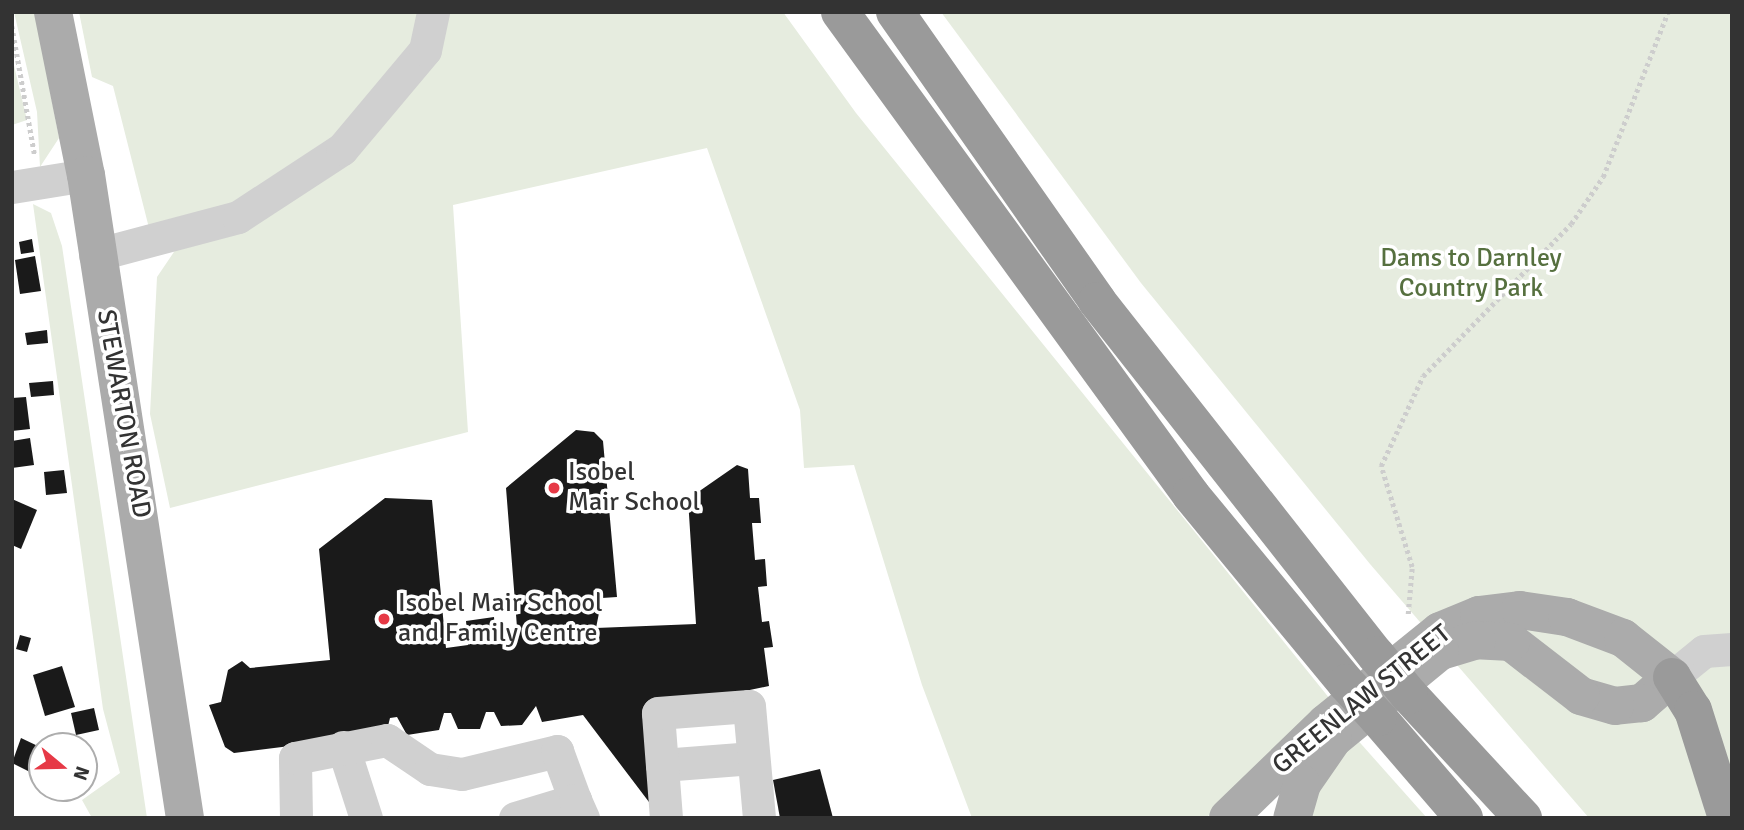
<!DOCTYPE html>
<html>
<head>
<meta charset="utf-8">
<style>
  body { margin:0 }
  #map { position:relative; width:1744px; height:830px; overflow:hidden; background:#fff; font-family:Signika,sans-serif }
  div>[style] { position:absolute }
  .green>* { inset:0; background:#e6ecdf }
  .building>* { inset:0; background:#1a1a1a }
  .path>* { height:4.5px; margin-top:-2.25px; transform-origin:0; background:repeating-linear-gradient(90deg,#cdcdcd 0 3.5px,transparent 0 7px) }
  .minor>* { height:33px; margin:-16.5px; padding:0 16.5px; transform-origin:16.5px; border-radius:16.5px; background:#d0d0d0 }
  .major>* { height:38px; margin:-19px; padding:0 19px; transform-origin:19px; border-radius:19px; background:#ababab }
  .highway>* { height:38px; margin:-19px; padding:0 19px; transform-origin:19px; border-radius:19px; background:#9a9a9a }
  .highway-bridge>* { height:38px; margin:-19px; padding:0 19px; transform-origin:19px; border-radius:19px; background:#9a9a9a }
  .dots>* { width:19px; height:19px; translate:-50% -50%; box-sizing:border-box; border:4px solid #fff; border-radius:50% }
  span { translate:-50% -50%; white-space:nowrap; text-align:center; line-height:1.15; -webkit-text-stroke:7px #fff; paint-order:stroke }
  .park-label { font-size:26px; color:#56703f }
  .street-label { font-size:26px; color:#333 }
  .poi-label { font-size:26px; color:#333 }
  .left { translate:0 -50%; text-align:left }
  .frame { position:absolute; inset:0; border:14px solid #333; pointer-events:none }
  .north { position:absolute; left:28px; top:732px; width:70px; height:70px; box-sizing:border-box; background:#fff; border:2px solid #adadad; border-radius:50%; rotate:109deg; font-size:19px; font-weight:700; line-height:28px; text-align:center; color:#333 }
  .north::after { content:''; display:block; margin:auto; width:24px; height:32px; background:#e63946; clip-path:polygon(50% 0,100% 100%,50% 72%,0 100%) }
</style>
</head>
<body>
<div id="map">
  <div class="green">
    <i style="clip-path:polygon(14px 12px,35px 12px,59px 138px,40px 167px,37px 112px)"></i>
    <i style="clip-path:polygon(79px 12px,783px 12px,856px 113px,1330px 699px,1206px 818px,972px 818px,922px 685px,854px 465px,804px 468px,800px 410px,707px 148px,453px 205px,468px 432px,170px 508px,150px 414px,157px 277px,178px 246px,275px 213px,264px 195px,149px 228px,113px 86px,92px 77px)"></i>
    <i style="clip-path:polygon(941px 12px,1732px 12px,1732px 818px,1589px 818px,1370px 564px,1141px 283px)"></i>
    <i style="clip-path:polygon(12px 57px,27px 120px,12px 125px)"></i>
    <i style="clip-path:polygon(33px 204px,51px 213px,62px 246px,147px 818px,92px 818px,82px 800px,120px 773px,103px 709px)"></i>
    <i style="clip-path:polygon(1354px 736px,1427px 818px,1302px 818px)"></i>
  </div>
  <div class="building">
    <i style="clip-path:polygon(32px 239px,34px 252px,21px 254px,19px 242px)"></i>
    <i style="clip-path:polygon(35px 256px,41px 291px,20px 294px,15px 260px)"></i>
    <i style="clip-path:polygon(47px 330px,48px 343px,27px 345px,25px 333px)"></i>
    <i style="clip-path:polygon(53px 381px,54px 395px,31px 397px,29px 383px)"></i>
    <i style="clip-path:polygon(26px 397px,30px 429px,12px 431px,12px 398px)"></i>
    <i style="clip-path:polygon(576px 430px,594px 432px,603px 441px,617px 597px,602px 598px,596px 628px,696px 624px,688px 499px,737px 465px,748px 469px,750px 498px,759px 498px,761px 523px,752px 523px,755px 560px,765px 559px,767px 586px,758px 587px,762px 622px,769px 621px,773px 647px,764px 648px,769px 686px,654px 710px,652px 806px,583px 715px,542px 722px,536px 706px,522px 725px,501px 726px,494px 712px,486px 712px,480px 729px,458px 729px,451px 713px,444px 713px,439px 730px,407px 735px,397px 717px,390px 718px,386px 734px,234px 753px,225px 747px,209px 705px,221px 702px,228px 670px,242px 661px,250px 668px,330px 660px,319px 549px,385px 498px,432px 500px,446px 648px,468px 645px,466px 621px,494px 617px,496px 642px,518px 640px,506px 488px)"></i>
    <i style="clip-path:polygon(30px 438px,34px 465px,12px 468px,12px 441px)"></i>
    <i style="clip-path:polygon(64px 470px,67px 493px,46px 495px,44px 472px)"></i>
    <i style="clip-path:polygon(12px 499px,37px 510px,21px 549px,12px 545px)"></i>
    <i style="clip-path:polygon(20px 635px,31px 638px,27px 652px,16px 649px)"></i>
    <i style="clip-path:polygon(62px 666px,75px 707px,45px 716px,33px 675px)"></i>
    <i style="clip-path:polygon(94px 708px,99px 730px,76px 735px,71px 713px)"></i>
    <i style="clip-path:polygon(21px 738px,42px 748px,42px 778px,12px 763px)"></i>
    <i style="clip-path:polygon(48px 739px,63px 746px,45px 746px)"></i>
    <i style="clip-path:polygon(820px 769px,833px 818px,780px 818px,773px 780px)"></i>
  </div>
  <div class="path">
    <i style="left:12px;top:26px;width:132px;rotate:80deg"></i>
    <i style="left:1408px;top:614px;width:47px;rotate:-85.1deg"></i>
    <i style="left:1412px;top:567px;width:106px;rotate:-107.1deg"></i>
    <i style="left:1381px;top:466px;width:99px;rotate:-65deg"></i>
    <i style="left:1423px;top:376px;width:212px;rotate:-45.8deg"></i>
    <i style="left:1571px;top:224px;width:57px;rotate:-55.8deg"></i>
    <i style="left:1603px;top:177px;width:177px;rotate:-68.5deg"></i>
  </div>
  <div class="minor">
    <i style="left:12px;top:187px;width:75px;rotate:-9.2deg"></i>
    <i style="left:95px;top:255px;width:148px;rotate:-14.9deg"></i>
    <i style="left:238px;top:217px;width:124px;rotate:-33.2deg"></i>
    <i style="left:342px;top:149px;width:129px;rotate:-50deg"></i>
    <i style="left:425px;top:50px;width:39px;rotate:-78deg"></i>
    <i style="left:1672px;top:677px;width:41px;rotate:-39.1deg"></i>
    <i style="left:1704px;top:651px;width:28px;rotate:-4deg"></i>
    <i style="left:343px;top:747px;width:75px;rotate:72.1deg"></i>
    <i style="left:662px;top:765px;width:91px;rotate:-4.4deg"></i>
    <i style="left:296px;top:818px;width:60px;rotate:-91deg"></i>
    <i style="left:295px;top:758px;width:94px;rotate:-11.1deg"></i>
    <i style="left:387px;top:740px;width:52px;rotate:34deg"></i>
    <i style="left:430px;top:769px;width:32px;rotate:9deg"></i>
    <i style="left:462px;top:774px;width:98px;rotate:-13.6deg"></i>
    <i style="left:557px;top:751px;width:52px;rotate:69.8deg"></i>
    <i style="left:515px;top:818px;width:63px;rotate:-16.7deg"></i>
    <i style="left:575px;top:800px;width:20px;rotate:66deg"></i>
    <i style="left:666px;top:818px;width:105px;rotate:-94.4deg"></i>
    <i style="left:658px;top:713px;width:91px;rotate:-4.4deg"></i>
    <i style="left:749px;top:706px;width:112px;rotate:84.9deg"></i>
  </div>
  <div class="major">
    <i style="left:53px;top:12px;width:166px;rotate:78.6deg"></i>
    <i style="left:86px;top:175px;width:651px;rotate:81.25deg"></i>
    <i style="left:1228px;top:818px;width:136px;rotate:-44.1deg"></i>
    <i style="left:1326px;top:723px;width:146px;rotate:-38.9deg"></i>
    <i style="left:1440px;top:631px;width:42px;rotate:-22.3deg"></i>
    <i style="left:1479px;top:615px;width:41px;rotate:-7deg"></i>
    <i style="left:1520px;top:610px;width:48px;rotate:8.5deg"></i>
    <i style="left:1567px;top:617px;width:60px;rotate:20.6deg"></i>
    <i style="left:1623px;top:638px;width:63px;rotate:38.5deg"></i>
    <i style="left:1672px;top:677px;width:40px;rotate:139deg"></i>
    <i style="left:1642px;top:703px;width:27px;rotate:174deg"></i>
    <i style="left:1615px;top:706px;width:35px;rotate:-164deg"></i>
    <i style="left:1581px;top:696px;width:88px;rotate:-142.4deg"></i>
    <i style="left:1511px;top:642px;width:34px;rotate:-177deg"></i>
    <i style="left:1477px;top:640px;width:39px;rotate:163deg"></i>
    <i style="left:1440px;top:651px;width:139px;rotate:140.6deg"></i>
    <i style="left:1333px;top:739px;width:55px;rotate:124.6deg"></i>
    <i style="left:1302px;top:784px;width:35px;rotate:106deg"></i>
  </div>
  <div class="highway">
    <i style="left:840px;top:12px;width:597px;rotate:53.99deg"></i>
    <i style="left:1191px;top:495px;width:244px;rotate:50.5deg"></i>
    <i style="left:895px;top:12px;width:353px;rotate:55deg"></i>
    <i style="left:1097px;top:301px;width:451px;rotate:51.8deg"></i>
    <i style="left:1672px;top:677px;width:39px;rotate:58deg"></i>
    <i style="left:1693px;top:710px;width:113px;rotate:72.5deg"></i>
    <i style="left:1409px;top:695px;width:168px;rotate:47.2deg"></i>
    <i style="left:1378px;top:718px;width:132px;rotate:49.3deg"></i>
  </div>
  <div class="highway-bridge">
    <i style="left:1376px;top:655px;width:52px;rotate:50.5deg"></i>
    <i style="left:1346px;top:683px;width:47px;rotate:47.6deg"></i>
  </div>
  <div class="dots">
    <i style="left:554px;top:488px;background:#e63946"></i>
    <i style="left:384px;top:619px;background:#e63946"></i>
  </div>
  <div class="park-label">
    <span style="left:1471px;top:274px">Dams to Darnley<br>Country Park</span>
  </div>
  <div class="street-label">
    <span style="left:123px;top:414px;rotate:80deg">STEWARTON ROAD</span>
    <span style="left:1362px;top:700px;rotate:-39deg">GREENLAW STREET</span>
  </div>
  <div class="poi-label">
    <span class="left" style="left:568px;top:488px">Isobel<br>Mair School</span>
    <span class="left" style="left:398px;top:619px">Isobel Mair School<br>and Family Centre</span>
  </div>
  <div class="frame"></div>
  <div class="north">N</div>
</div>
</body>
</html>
